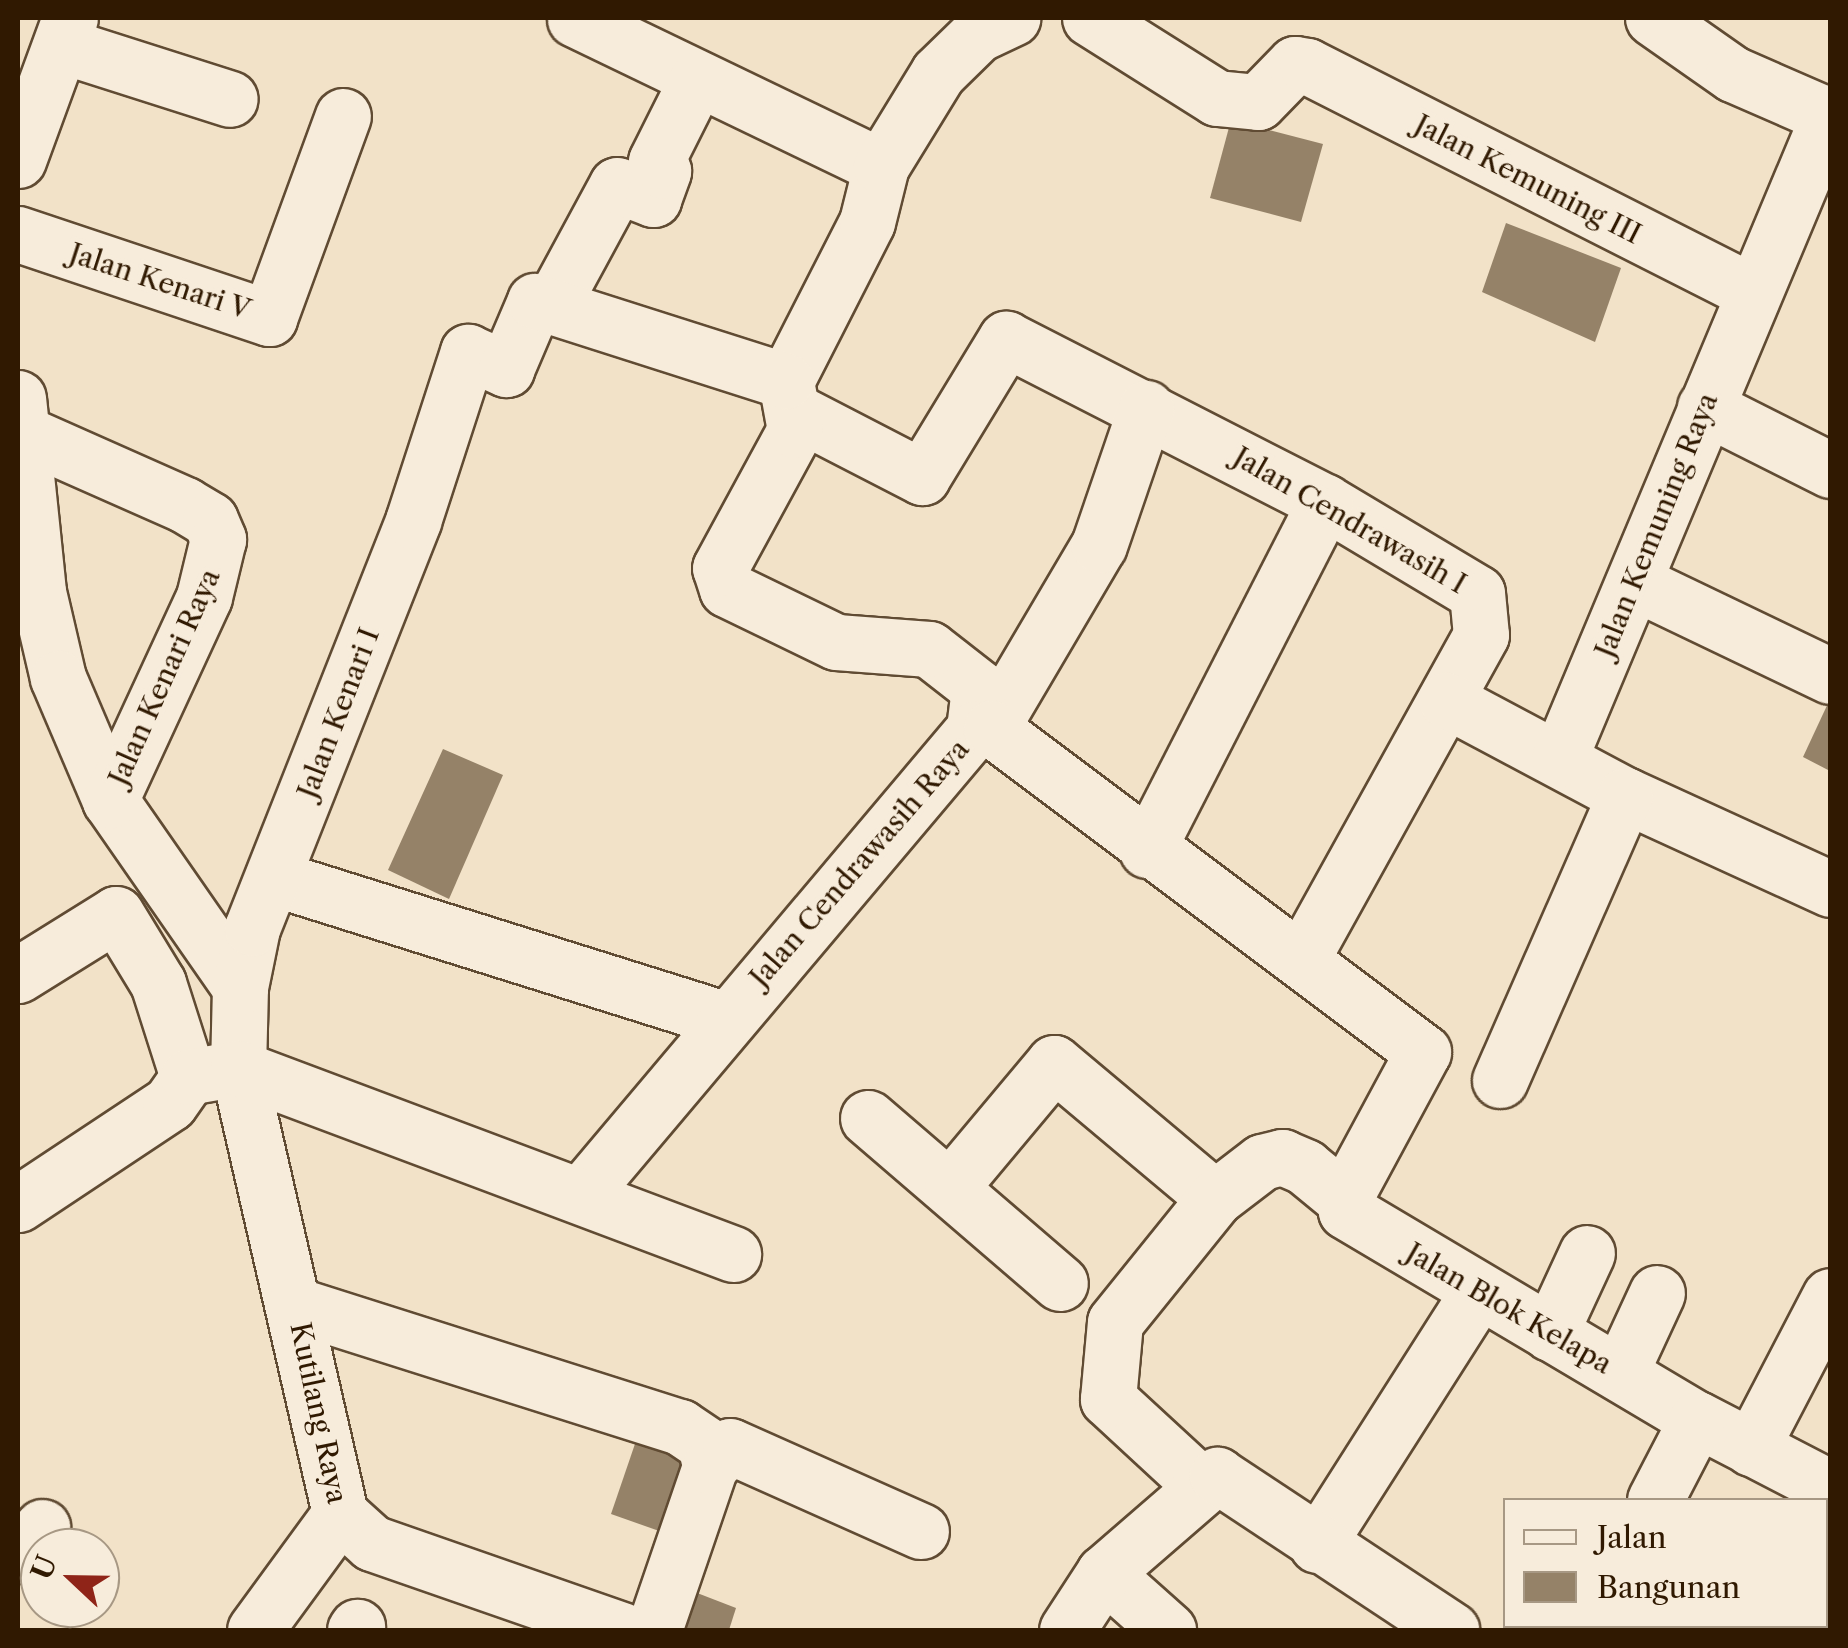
<!DOCTYPE html>
<html>
<head>
<meta charset="utf-8">
<style>
  body { margin:0 }
  #map { position:relative; width:1848px; height:1648px; overflow:hidden; background:#f2e2c8; font-family:"Libre Caslon Text",serif }
  div>[style] { position:absolute }
  .building>* { inset:0; background:#958268 }
  .roads { filter:drop-shadow(2px 0 #604b33) drop-shadow(-2px 0 #604b33) drop-shadow(0 2px #604b33) drop-shadow(0 -2px #604b33) }
  .minor>* { height:55px; margin:-27.5px; padding:0 27.5px; transform-origin:27.5px; border-radius:27.5px; background:#f7ecdb }
  span { translate:-50% -50%; white-space:nowrap; text-align:center; line-height:1.15; -webkit-text-stroke:9px #f7ecdb; paint-order:stroke }
  .street-label { font-size:28px; color:#301901 }
  .frame { position:absolute; inset:0; border:20px solid #301901; pointer-events:none }
  .legend { position:absolute; left:1503px; top:1498px; width:325px; height:130px; box-sizing:border-box; background:#f7ecdb; border:2px solid #a79884; margin:0; padding:12px 18px; list-style:none; font-size:30px; color:#301901 }
  .legend li { display:flex; align-items:center; gap:20px; height:50px }
  .legend b { width:50px; border:2px solid #a79884 }
  .north { position:absolute; left:20px; top:1528px; width:100px; height:100px; box-sizing:border-box; background:#f7ecdb; border:2px solid #a79884; border-radius:50%; rotate:292deg; font-size:28px; font-weight:700; line-height:40px; text-align:center; color:#301901 }
  .north::after { content:''; display:block; margin:auto; width:35px; height:45px; background:#8f2418; clip-path:polygon(50% 0,100% 100%,50% 72%,0 100%) }
</style>
</head>
<body>
<div id="map">
  <div class="building">
    <i style="clip-path:polygon(1231px 120px,1323px 144px,1301px 222px,1210px 198px)"></i>
    <i style="clip-path:polygon(1506px 223px,1621px 268px,1595px 342px,1482px 292px)"></i>
    <i style="clip-path:polygon(1830px 699px,1830px 771px,1803px 757px)"></i>
    <i style="clip-path:polygon(443px 749px,503px 775px,449px 899px,388px 870px)"></i>
    <i style="clip-path:polygon(637px 1438px,688px 1453px,662px 1532px,611px 1514px)"></i>
    <i style="clip-path:polygon(692px 1591px,736px 1608px,729px 1630px,677px 1630px)"></i>
  </div>
  <div class="roads">
    <div class="minor">
      <i style="left:1090px;top:18px;width:150px;rotate:32.2deg"></i>
      <i style="left:1217px;top:98px;width:41px;rotate:5.6deg"></i>
      <i style="left:1258px;top:102px;width:53px;rotate:-45.8deg"></i>
      <i style="left:1295px;top:64px;width:12px;rotate:9deg"></i>
      <i style="left:1307px;top:66px;width:498px;rotate:26.9deg"></i>
      <i style="left:1653px;top:18px;width:98px;rotate:35deg"></i>
      <i style="left:1733px;top:74px;width:105px;rotate:23.6deg"></i>
      <i style="left:575px;top:19px;width:339px;rotate:25.7deg"></i>
      <i style="left:61px;top:45px;width:177px;rotate:17.7deg"></i>
      <i style="left:18px;top:160px;width:151px;rotate:-69.9deg"></i>
      <i style="left:18px;top:234px;width:265px;rotate:18.5deg"></i>
      <i style="left:269px;top:318px;width:215px;rotate:-69.9deg"></i>
      <i style="left:552px;top:305px;width:136px;rotate:-61.6deg"></i>
      <i style="left:617px;top:185px;width:39px;rotate:21deg"></i>
      <i style="left:653px;top:199px;width:30px;rotate:-70deg"></i>
      <i style="left:663px;top:171px;width:12px;rotate:-125deg"></i>
      <i style="left:656px;top:161px;width:92px;rotate:-63.4deg"></i>
      <i style="left:18px;top:398px;width:195px;rotate:84.1deg"></i>
      <i style="left:38px;top:592px;width:88px;rotate:76.9deg"></i>
      <i style="left:58px;top:678px;width:133px;rotate:66.9deg"></i>
      <i style="left:110px;top:800px;width:228px;rotate:55.2deg"></i>
      <i style="left:240px;top:987px;width:81px;rotate:91.4deg"></i>
      <i style="left:238px;top:1068px;width:458px;rotate:77.1deg"></i>
      <i style="left:340px;top:1514px;width:43px;rotate:42.2deg"></i>
      <i style="left:372px;top:1543px;width:265px;rotate:19.2deg"></i>
      <i style="left:1705px;top:407px;width:140px;rotate:26.7deg"></i>
      <i style="left:796px;top:412px;width:142px;rotate:27.3deg"></i>
      <i style="left:922px;top:477px;width:162px;rotate:-58.7deg"></i>
      <i style="left:1006px;top:339px;width:358px;rotate:27.1deg"></i>
      <i style="left:1325px;top:502px;width:177px;rotate:30.9deg"></i>
      <i style="left:1477px;top:593px;width:42px;rotate:84.6deg"></i>
      <i style="left:1481px;top:635px;width:367px;rotate:119deg"></i>
      <i style="left:25px;top:434px;width:175px;rotate:23.9deg"></i>
      <i style="left:185px;top:505px;width:29px;rotate:31deg"></i>
      <i style="left:210px;top:520px;width:21px;rotate:67deg"></i>
      <i style="left:218px;top:539px;width:60px;rotate:103.6deg"></i>
      <i style="left:204px;top:597px;width:224px;rotate:114.8deg"></i>
      <i style="left:1634px;top:582px;width:217px;rotate:25.6deg"></i>
      <i style="left:1446px;top:700px;width:203px;rotate:28deg"></i>
      <i style="left:1625px;top:795px;width:226px;rotate:24.6deg"></i>
      <i style="left:991px;top:728px;width:212px;rotate:-59.5deg"></i>
      <i style="left:1099px;top:545px;width:145px;rotate:-71.1deg"></i>
      <i style="left:974px;top:729px;width:41px;rotate:-83deg"></i>
      <i style="left:979px;top:688px;width:63px;rotate:-142deg"></i>
      <i style="left:929px;top:649px;width:93px;rotate:-175.7deg"></i>
      <i style="left:836px;top:642px;width:121px;rotate:-154.1deg"></i>
      <i style="left:727px;top:589px;width:22px;rotate:-108deg"></i>
      <i style="left:720px;top:568px;width:157px;rotate:-61.5deg"></i>
      <i style="left:795px;top:430px;width:50px;rotate:-100.4deg"></i>
      <i style="left:786px;top:381px;width:178px;rotate:-63deg"></i>
      <i style="left:867px;top:222px;width:58px;rotate:-76deg"></i>
      <i style="left:881px;top:166px;width:109px;rotate:-58.5deg"></i>
      <i style="left:938px;top:73px;width:56px;rotate:-44.3deg"></i>
      <i style="left:978px;top:34px;width:38px;rotate:-25deg"></i>
      <i style="left:1559px;top:759px;width:701px;rotate:-67.27deg"></i>
      <i style="left:1147px;top:850px;width:391px;rotate:-62.9deg"></i>
      <i style="left:274px;top:878px;width:473px;rotate:17.4deg"></i>
      <i style="left:18px;top:975px;width:115px;rotate:-31.9deg"></i>
      <i style="left:116px;top:914px;width:81px;rotate:58.7deg"></i>
      <i style="left:158px;top:983px;width:99px;rotate:72.3deg"></i>
      <i style="left:240px;top:987px;width:60px;rotate:-78.5deg"></i>
      <i style="left:252px;top:928px;width:438px;rotate:-68.4deg"></i>
      <i style="left:413px;top:521px;width:178px;rotate:-72deg"></i>
      <i style="left:468px;top:352px;width:42px;rotate:24.1deg"></i>
      <i style="left:506px;top:369px;width:74px;rotate:-66.9deg"></i>
      <i style="left:535px;top:301px;width:263px;rotate:17.7deg"></i>
      <i style="left:1500px;top:1080px;width:311px;rotate:-66.3deg"></i>
      <i style="left:868px;top:1118px;width:253px;rotate:40.7deg"></i>
      <i style="left:952px;top:1185px;width:159px;rotate:-50.1deg"></i>
      <i style="left:1054px;top:1063px;width:210px;rotate:40deg"></i>
      <i style="left:581px;top:1195px;width:610px;rotate:-49.86deg"></i>
      <i style="left:974px;top:729px;width:17px;rotate:-3deg"></i>
      <i style="left:991px;top:728px;width:540px;rotate:36.87deg"></i>
      <i style="left:1423px;top:1052px;width:167px;rotate:118.3deg"></i>
      <i style="left:1344px;top:1199px;width:12px;rotate:81deg"></i>
      <i style="left:1346px;top:1211px;width:408px;rotate:30.7deg"></i>
      <i style="left:1697px;top:1419px;width:150px;rotate:27.4deg"></i>
      <i style="left:18px;top:1204px;width:182px;rotate:-33.6deg"></i>
      <i style="left:170px;top:1103px;width:32px;rotate:-55deg"></i>
      <i style="left:188px;top:1077px;width:51px;rotate:-10.2deg"></i>
      <i style="left:238px;top:1068px;width:529px;rotate:20.59deg"></i>
      <i style="left:295px;top:1305px;width:404px;rotate:17.6deg"></i>
      <i style="left:680px;top:1427px;width:30px;rotate:34deg"></i>
      <i style="left:705px;top:1444px;width:23px;rotate:77deg"></i>
      <i style="left:1550px;top:1333px;width:88px;rotate:-65.2deg"></i>
      <i style="left:1620px;top:1373px;width:88px;rotate:-65.2deg"></i>
      <i style="left:1751px;top:1448px;width:171px;rotate:-62.5deg"></i>
      <i style="left:1199px;top:1483px;width:124px;rotate:-137.3deg"></i>
      <i style="left:1108px;top:1399px;width:77px;rotate:-84.8deg"></i>
      <i style="left:1115px;top:1322px;width:159px;rotate:-51.1deg"></i>
      <i style="left:1215px;top:1198px;width:59px;rotate:-37.5deg"></i>
      <i style="left:1262px;top:1162px;width:21px;rotate:-14deg"></i>
      <i style="left:1282px;top:1157px;width:25px;rotate:23deg"></i>
      <i style="left:1305px;top:1167px;width:50px;rotate:39.4deg"></i>
      <i style="left:1655px;top:1500px;width:91px;rotate:-62.6deg"></i>
      <i style="left:1317px;top:1545px;width:301px;rotate:-57.5deg"></i>
      <i style="left:18px;top:1555px;width:37px;rotate:-49deg"></i>
      <i style="left:1104px;top:1573px;width:86px;rotate:41.7deg"></i>
      <i style="left:255px;top:1630px;width:144px;rotate:-53.8deg"></i>
      <i style="left:355px;top:1630px;width:4px;rotate:-56deg"></i>
      <i style="left:654px;top:1630px;width:173px;rotate:-71.1deg"></i>
      <i style="left:710px;top:1466px;width:28px;rotate:-45deg"></i>
      <i style="left:730px;top:1446px;width:209px;rotate:24deg"></i>
      <i style="left:1067px;top:1630px;width:68px;rotate:-57deg"></i>
      <i style="left:1104px;top:1573px;width:150px;rotate:-40.9deg"></i>
      <i style="left:1217px;top:1475px;width:281px;rotate:33.5deg"></i>
      <i style="left:1581px;top:1630px;width:6px;rotate:-45deg"></i>
    </div>
  </div>
  <div class="street-label">
    <span style="left:1528px;top:179px;rotate:27deg">Jalan Kemuning III</span>
    <span style="left:160px;top:281px;rotate:18deg">Jalan Kenari V</span>
    <span style="left:1350px;top:520px;rotate:30deg">Jalan Cendrawasih I</span>
    <span style="left:1656px;top:525px;rotate:-68deg">Jalan Kemuning Raya</span>
    <span style="left:164px;top:677px;rotate:-66deg">Jalan Kenari Raya</span>
    <span style="left:338px;top:713px;rotate:-69deg">Jalan Kenari I</span>
    <span style="left:859px;top:863px;rotate:-49deg">Jalan Cendrawasih Raya</span>
    <span style="left:1509px;top:1308px;rotate:30deg">Jalan Blok Kelapa</span>
    <span style="left:319px;top:1413px;rotate:78deg">Kutilang Raya</span>
  </div>
  <div class="frame"></div>
  <ul class="legend">
  <li><b style="height:12px;background:#f7ecdb"></b>Jalan</li>
  <li><b style="height:28px;background:#958268"></b>Bangunan</li>
  </ul>
  <div class="north">U</div>
</div>
</body>
</html>
